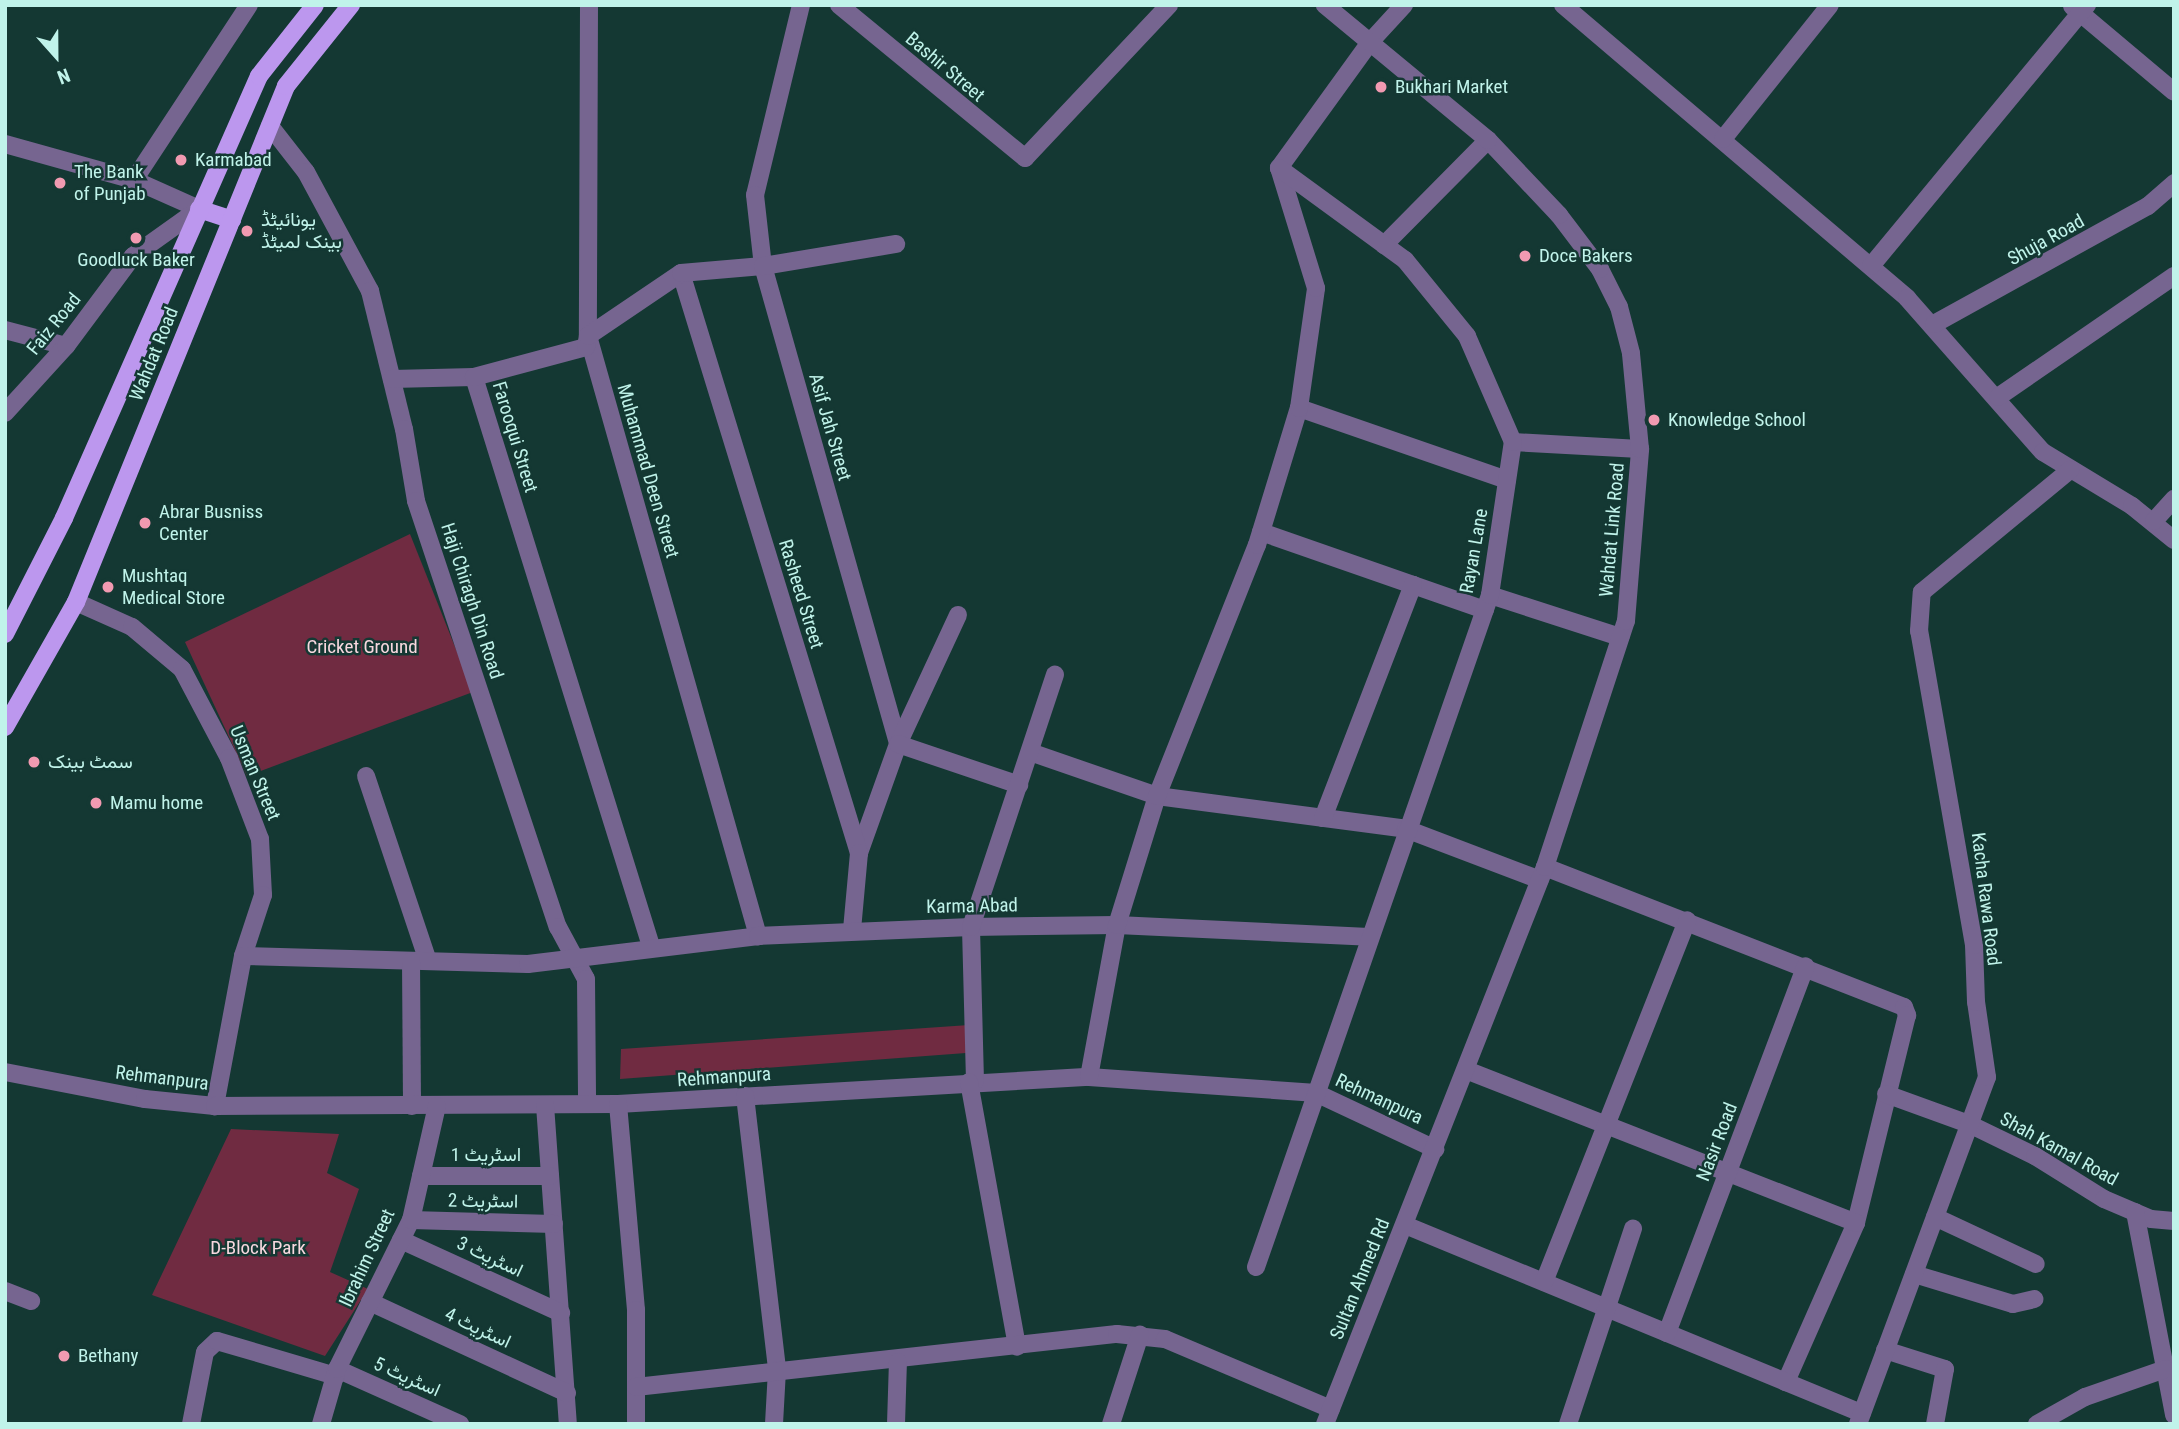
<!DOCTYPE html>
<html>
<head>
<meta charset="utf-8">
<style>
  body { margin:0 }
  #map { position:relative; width:2179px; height:1429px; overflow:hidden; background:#143833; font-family:"Roboto Condensed",Vazirmatn,sans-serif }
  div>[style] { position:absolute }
  .green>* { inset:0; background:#702b41 }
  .minor>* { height:18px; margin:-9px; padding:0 9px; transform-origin:9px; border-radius:9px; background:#766590 }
  .major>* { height:18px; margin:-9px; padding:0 9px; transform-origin:9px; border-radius:9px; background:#bc97ee }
  .dots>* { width:19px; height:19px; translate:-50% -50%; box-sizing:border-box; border:4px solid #143833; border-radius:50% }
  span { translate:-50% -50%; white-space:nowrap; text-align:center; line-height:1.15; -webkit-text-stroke:5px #143833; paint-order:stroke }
  .street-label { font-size:19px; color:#c0f3ea }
  .poi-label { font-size:19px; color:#c0f3ea }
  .left { translate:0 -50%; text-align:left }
  .park-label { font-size:19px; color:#f8d8df }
  .frame { position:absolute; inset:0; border:7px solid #c0f3ea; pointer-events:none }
  .north { position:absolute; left:21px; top:21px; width:70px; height:70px; -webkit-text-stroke:5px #143833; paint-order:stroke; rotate:159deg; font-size:19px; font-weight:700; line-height:28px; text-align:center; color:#c0f3ea }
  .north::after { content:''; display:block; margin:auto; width:24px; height:32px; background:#c0f3ea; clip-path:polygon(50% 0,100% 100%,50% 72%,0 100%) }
</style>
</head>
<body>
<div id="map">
  <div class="green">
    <i style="clip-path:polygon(410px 534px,473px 692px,247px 776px,185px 642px)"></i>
    <i style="clip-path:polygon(969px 1025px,966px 1053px,620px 1079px,621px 1049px)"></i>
    <i style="clip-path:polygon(231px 1129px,339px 1134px,327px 1173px,359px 1189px,330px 1272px,368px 1289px,325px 1356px,152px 1295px)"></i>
  </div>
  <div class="minor">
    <i style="left:589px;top:5px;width:331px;rotate:90.2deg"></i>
    <i style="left:588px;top:336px;width:624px;rotate:74.18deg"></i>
    <i style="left:801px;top:5px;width:195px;rotate:103.6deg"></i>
    <i style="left:755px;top:195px;width:71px;rotate:83.6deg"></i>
    <i style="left:763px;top:266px;width:497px;rotate:74.2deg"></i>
    <i style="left:898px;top:744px;width:116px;rotate:109.7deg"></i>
    <i style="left:839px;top:5px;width:241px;rotate:39.4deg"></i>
    <i style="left:1025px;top:158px;width:210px;rotate:-46.7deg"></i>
    <i style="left:1563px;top:5px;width:452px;rotate:40.4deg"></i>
    <i style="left:1907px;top:298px;width:205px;rotate:48.6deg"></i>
    <i style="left:2043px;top:452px;width:104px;rotate:31.2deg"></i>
    <i style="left:2132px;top:506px;width:54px;rotate:39deg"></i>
    <i style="left:2072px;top:6px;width:133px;rotate:40.1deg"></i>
    <i style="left:270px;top:126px;width:58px;rotate:52deg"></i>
    <i style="left:306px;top:172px;width:135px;rotate:61.7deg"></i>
    <i style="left:370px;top:291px;width:142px;rotate:76.2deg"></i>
    <i style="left:404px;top:429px;width:73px;rotate:80.5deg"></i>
    <i style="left:416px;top:501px;width:449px;rotate:71.6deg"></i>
    <i style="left:558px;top:927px;width:59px;rotate:61.7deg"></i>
    <i style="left:586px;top:979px;width:124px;rotate:89.5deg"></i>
    <i style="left:1723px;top:139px;width:171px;rotate:-51.4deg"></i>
    <i style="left:5px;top:144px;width:134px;rotate:15.6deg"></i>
    <i style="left:134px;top:180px;width:71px;rotate:24deg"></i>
    <i style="left:134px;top:180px;width:209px;rotate:-56.7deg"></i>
    <i style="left:1384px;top:245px;width:148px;rotate:-45.3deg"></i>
    <i style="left:1871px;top:266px;width:339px;rotate:-50.4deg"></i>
    <i style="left:681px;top:273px;width:607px;rotate:72.94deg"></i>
    <i style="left:859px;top:853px;width:77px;rotate:95.2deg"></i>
    <i style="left:1934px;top:324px;width:244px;rotate:-28.9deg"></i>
    <i style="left:2148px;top:206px;width:35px;rotate:-41deg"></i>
    <i style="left:5px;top:330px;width:63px;rotate:14.7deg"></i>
    <i style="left:392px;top:379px;width:82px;rotate:-1.4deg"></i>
    <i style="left:1998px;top:397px;width:214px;rotate:-34.5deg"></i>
    <i style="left:1299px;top:408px;width:220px;rotate:19.1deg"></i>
    <i style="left:5px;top:413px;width:91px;rotate:-47.7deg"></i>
    <i style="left:66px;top:346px;width:112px;rotate:-53.3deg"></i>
    <i style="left:133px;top:256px;width:81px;rotate:-35.5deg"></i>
    <i style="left:1513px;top:442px;width:127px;rotate:3.2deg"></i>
    <i style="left:2154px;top:521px;width:30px;rotate:-48deg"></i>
    <i style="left:1261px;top:532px;width:237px;rotate:19.2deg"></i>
    <i style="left:1490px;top:595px;width:137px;rotate:17.9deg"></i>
    <i style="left:76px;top:602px;width:61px;rotate:24.1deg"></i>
    <i style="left:132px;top:627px;width:65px;rotate:40deg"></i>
    <i style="left:182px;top:669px;width:101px;rotate:62.2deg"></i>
    <i style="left:229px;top:758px;width:87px;rotate:69.1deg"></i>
    <i style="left:260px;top:839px;width:56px;rotate:86.9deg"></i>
    <i style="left:263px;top:895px;width:64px;rotate:108.2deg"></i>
    <i style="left:243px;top:956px;width:153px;rotate:100.6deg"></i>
    <i style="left:958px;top:615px;width:142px;rotate:114.9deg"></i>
    <i style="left:898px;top:744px;width:128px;rotate:18.7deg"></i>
    <i style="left:1030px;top:752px;width:134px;rotate:19.1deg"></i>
    <i style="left:1157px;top:796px;width:251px;rotate:7.5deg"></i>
    <i style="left:1406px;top:829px;width:143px;rotate:20.8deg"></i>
    <i style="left:366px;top:776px;width:195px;rotate:71.5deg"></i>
    <i style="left:1323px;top:818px;width:250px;rotate:-68.9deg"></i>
    <i style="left:1545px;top:867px;width:385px;rotate:21.3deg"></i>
    <i style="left:1904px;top:1007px;width:9px;rotate:69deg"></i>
    <i style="left:1907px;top:1015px;width:214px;rotate:103.8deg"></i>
    <i style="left:1856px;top:1223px;width:174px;rotate:113.8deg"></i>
    <i style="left:651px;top:946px;width:596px;rotate:-107.28deg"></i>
    <i style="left:474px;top:377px;width:116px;rotate:-15deg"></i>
    <i style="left:586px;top:347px;width:11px;rotate:-80deg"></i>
    <i style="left:588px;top:336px;width:112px;rotate:-34.1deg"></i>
    <i style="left:681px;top:273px;width:82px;rotate:-4.9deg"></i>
    <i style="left:763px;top:266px;width:135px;rotate:-9.4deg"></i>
    <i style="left:243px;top:956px;width:285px;rotate:1.6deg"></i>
    <i style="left:528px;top:964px;width:232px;rotate:-6.9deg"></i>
    <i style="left:758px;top:936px;width:213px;rotate:-2.4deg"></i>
    <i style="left:971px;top:927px;width:146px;rotate:-0.8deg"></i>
    <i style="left:1117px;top:925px;width:252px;rotate:2.7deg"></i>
    <i style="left:411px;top:961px;width:145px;rotate:89.6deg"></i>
    <i style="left:1466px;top:1070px;width:419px;rotate:21.4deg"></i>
    <i style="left:5px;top:1072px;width:143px;rotate:10.9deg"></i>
    <i style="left:145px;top:1099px;width:70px;rotate:5.7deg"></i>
    <i style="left:215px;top:1106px;width:403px;rotate:-0.3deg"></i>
    <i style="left:618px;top:1104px;width:472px;rotate:-3.3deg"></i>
    <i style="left:1089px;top:1077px;width:228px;rotate:4deg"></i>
    <i style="left:1316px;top:1093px;width:132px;rotate:25.2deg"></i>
    <i style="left:1089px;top:1077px;width:155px;rotate:-79.6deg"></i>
    <i style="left:1117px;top:925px;width:135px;rotate:-72.8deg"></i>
    <i style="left:1157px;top:796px;width:270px;rotate:-68.3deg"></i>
    <i style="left:1257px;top:545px;width:143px;rotate:-73deg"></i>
    <i style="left:1299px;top:408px;width:121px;rotate:-81.9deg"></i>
    <i style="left:1316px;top:288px;width:126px;rotate:-107.1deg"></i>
    <i style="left:1279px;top:168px;width:157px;rotate:-54.1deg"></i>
    <i style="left:1371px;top:41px;width:49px;rotate:-47.5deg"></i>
    <i style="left:975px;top:1081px;width:154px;rotate:-91.5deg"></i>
    <i style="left:971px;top:927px;width:266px;rotate:-71.6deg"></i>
    <i style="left:969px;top:1082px;width:269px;rotate:79.7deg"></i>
    <i style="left:1886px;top:1094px;width:88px;rotate:19.9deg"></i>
    <i style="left:1969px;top:1124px;width:73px;rotate:25.9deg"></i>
    <i style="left:2035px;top:1156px;width:81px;rotate:31.9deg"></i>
    <i style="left:2104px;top:1199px;width:51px;rotate:23.1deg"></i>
    <i style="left:2151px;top:1219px;width:23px;rotate:5deg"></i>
    <i style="left:745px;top:1096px;width:276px;rotate:83.3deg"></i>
    <i style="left:777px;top:1370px;width:54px;rotate:93.2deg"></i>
    <i style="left:618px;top:1104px;width:207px;rotate:85deg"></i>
    <i style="left:636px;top:1310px;width:114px;rotate:90deg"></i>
    <i style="left:545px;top:1105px;width:320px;rotate:85.9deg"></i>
    <i style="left:421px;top:1176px;width:129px"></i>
    <i style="left:2135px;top:1212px;width:207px;rotate:79.1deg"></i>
    <i style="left:1935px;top:1217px;width:111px;rotate:25deg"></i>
    <i style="left:411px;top:1220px;width:143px;rotate:1.6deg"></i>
    <i style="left:1405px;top:1225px;width:494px;rotate:22.4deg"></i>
    <i style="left:401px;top:1240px;width:176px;rotate:24.5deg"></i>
    <i style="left:1256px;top:1267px;width:712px;rotate:-70.8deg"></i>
    <i style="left:1490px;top:595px;width:155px;rotate:-81.5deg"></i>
    <i style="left:1513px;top:442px;width:116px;rotate:-113.5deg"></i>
    <i style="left:1467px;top:336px;width:98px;rotate:-129.2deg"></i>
    <i style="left:1405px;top:260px;width:156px;rotate:-143.9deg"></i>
    <i style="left:1914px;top:1274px;width:103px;rotate:16.9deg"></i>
    <i style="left:2013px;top:1304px;width:22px;rotate:-13deg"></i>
    <i style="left:1544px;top:1282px;width:389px;rotate:-68.4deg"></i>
    <i style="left:5px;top:1291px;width:28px;rotate:21deg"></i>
    <i style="left:370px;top:1302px;width:217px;rotate:24.8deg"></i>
    <i style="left:1667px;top:1333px;width:392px;rotate:-69.3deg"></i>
    <i style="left:1885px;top:1350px;width:63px;rotate:17.6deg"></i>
    <i style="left:1945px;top:1369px;width:56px;rotate:100.3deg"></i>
    <i style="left:337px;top:1369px;width:135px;rotate:24.1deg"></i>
    <i style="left:636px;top:1387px;width:484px;rotate:-6.3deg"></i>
    <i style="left:1117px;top:1334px;width:48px;rotate:5.9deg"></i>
    <i style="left:1165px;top:1339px;width:180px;rotate:22.9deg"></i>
    <i style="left:191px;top:1424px;width:73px;rotate:-79deg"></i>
    <i style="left:205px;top:1352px;width:16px;rotate:-43deg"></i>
    <i style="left:217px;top:1341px;width:124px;rotate:16.4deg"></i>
    <i style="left:321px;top:1424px;width:57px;rotate:-73.8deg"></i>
    <i style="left:337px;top:1369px;width:166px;rotate:-63.6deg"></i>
    <i style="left:411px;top:1220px;width:117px;rotate:-77.2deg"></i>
    <i style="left:896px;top:1424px;width:62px;rotate:-88.2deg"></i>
    <i style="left:1111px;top:1424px;width:94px;rotate:-72deg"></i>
    <i style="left:1325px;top:1424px;width:599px;rotate:-68.45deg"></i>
    <i style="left:1545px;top:867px;width:259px;rotate:-71.8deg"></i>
    <i style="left:1626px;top:621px;width:173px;rotate:-85.3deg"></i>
    <i style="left:1640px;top:449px;width:96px;rotate:-95.4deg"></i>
    <i style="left:1631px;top:353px;width:48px;rotate:-104.6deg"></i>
    <i style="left:1619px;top:307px;width:42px;rotate:-116.6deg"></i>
    <i style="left:1600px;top:269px;width:68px;rotate:-127.2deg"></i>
    <i style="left:1559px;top:215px;width:103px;rotate:-133.4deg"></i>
    <i style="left:1488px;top:140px;width:212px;rotate:-140.4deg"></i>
    <i style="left:1568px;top:1424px;width:206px;rotate:-71.6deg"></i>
    <i style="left:1858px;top:1424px;width:370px;rotate:-69.6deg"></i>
    <i style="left:1987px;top:1077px;width:76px;rotate:-98.3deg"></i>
    <i style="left:1976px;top:1002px;width:57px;rotate:-92deg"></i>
    <i style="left:1974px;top:945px;width:319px;rotate:-99.9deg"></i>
    <i style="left:1919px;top:631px;width:39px;rotate:-86deg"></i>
    <i style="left:1922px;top:592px;width:192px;rotate:-39.5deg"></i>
    <i style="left:2037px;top:1424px;width:55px;rotate:-29.4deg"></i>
    <i style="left:2085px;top:1397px;width:85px;rotate:-19.3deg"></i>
  </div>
  <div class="major">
    <i style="left:199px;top:209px;width:35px;rotate:18deg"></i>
    <i style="left:5px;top:634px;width:130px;rotate:-63deg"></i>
    <i style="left:64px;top:518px;width:483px;rotate:-66.2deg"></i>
    <i style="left:259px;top:76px;width:90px;rotate:-51.7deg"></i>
    <i style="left:5px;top:727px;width:144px;rotate:-60.4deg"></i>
    <i style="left:76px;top:602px;width:557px;rotate:-67.85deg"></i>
    <i style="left:286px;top:86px;width:104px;rotate:-51.3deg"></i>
  </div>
  <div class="dots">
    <i style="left:1381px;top:87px;background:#f19ab1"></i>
    <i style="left:181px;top:160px;background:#f19ab1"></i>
    <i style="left:60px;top:183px;background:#f19ab1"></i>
    <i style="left:247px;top:231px;background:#f19ab1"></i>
    <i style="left:136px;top:238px;background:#f19ab1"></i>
    <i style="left:1525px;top:256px;background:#f19ab1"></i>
    <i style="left:1654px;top:420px;background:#f19ab1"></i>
    <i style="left:145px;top:523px;background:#f19ab1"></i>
    <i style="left:108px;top:587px;background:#f19ab1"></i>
    <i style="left:34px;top:762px;background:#f19ab1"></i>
    <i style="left:96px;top:803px;background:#f19ab1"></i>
    <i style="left:64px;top:1356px;background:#f19ab1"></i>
  </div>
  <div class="street-label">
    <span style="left:945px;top:67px;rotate:40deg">Bashir Street</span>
    <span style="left:2046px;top:240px;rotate:-29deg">Shuja Road</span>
    <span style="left:54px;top:324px;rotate:-51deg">Faiz Road</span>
    <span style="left:154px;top:354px;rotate:-68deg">Wahdat Road</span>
    <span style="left:830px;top:427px;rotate:74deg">Asif Jah Street</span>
    <span style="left:515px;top:437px;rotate:73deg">Farooqui Street</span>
    <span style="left:648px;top:471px;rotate:74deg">Muhammad Deen Street</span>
    <span style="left:1612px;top:530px;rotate:-85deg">Wahdat Link Road</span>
    <span style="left:1474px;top:551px;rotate:-80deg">Rayan Lane</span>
    <span style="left:801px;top:594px;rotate:73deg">Rasheed Street</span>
    <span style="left:472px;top:601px;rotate:72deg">Haji Chiragh Din Road</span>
    <span style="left:255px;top:773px;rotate:67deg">Usman Street</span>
    <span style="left:1986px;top:899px;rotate:83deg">Kacha Rawa Road</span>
    <span style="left:972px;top:906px;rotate:-1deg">Karma Abad</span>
    <span style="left:724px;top:1077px;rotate:-4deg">Rehmanpura</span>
    <span style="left:162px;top:1078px;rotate:7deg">Rehmanpura</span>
    <span style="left:1379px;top:1099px;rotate:25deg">Rehmanpura</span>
    <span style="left:1717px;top:1142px;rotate:-69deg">Nasir Road</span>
    <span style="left:2059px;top:1149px;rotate:29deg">Shah Kamal Road</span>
    <span style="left:486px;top:1155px">اسٹریٹ 1</span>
    <span style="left:483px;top:1201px;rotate:1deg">اسٹریٹ 2</span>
    <span style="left:490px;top:1257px;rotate:25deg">اسٹریٹ 3</span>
    <span style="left:367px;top:1258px;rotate:-65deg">Ibrahim Street</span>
    <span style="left:1360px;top:1279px;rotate:-68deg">Sultan Ahmed Rd</span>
    <span style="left:478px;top:1328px;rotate:25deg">اسٹریٹ 4</span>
    <span style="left:407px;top:1377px;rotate:24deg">اسٹریٹ 5</span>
  </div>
  <div class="poi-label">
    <span class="left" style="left:1395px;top:87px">Bukhari Market</span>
    <span class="left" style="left:195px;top:160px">Karmabad</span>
    <span class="left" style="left:74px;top:183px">The Bank<br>of Punjab</span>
    <span class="left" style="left:261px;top:231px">یونائیٹڈ<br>بینک لمیٹڈ</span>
    <span class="left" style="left:1539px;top:256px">Doce Bakers</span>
    <span style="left:136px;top:260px">Goodluck Baker</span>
    <span class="left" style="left:1668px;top:420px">Knowledge School</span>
    <span class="left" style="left:159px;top:523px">Abrar Busniss<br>Center</span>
    <span class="left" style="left:122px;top:587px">Mushtaq<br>Medical Store</span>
    <span class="left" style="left:48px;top:762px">سمٹ بینک</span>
    <span class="left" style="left:110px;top:803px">Mamu home</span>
    <span class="left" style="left:78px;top:1356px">Bethany</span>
  </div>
  <div class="park-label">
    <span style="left:362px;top:647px">Cricket Ground</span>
    <span style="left:258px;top:1248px">D-Block Park</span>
  </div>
  <div class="frame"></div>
  <div class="north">N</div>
</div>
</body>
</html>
